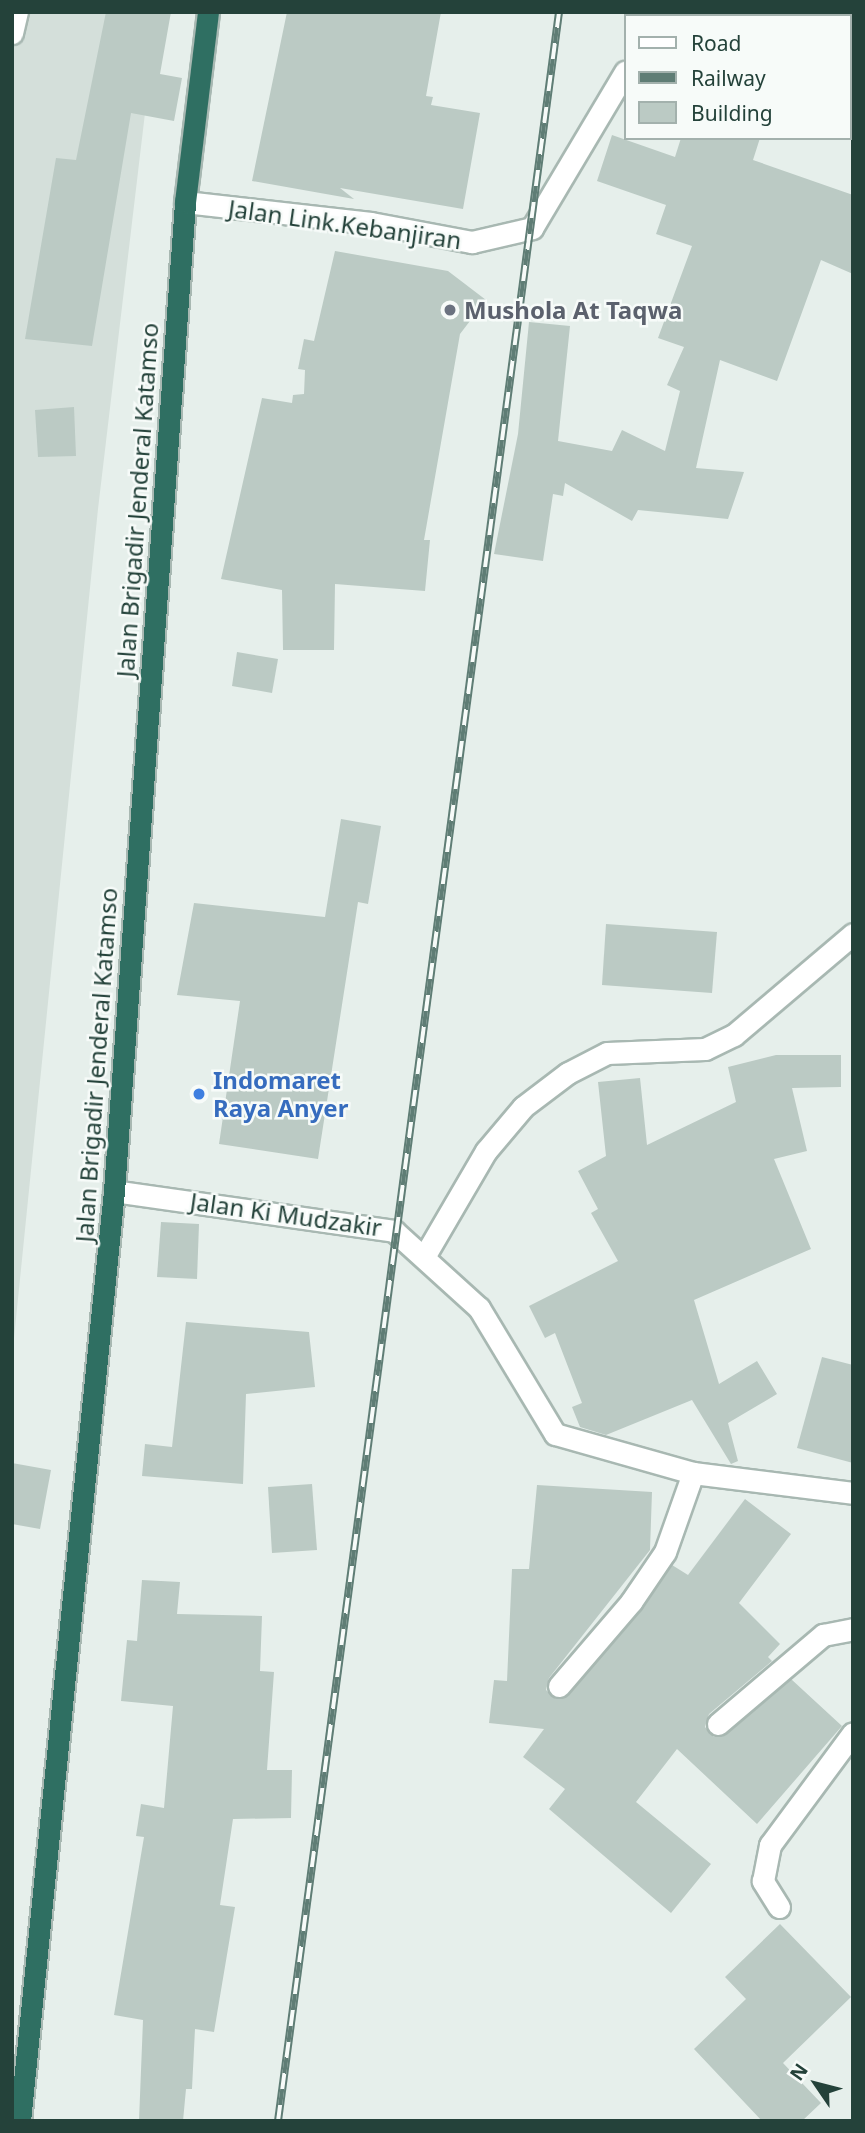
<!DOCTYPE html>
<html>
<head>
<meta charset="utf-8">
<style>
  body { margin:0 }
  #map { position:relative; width:865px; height:2133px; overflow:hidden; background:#e6efeb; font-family:"Noto Sans",sans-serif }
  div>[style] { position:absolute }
  .built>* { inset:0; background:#d4dfda }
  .building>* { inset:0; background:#bbcac4 }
  .roads { filter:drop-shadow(2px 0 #a8b8b2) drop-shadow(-2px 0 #a8b8b2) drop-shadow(0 2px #a8b8b2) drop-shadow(0 -2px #a8b8b2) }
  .minor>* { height:21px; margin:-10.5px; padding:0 10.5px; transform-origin:10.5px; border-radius:10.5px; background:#fff }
  .highway>* { height:21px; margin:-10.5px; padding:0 10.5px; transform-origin:10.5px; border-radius:10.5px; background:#2f6f62 }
  .rail>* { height:8px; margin-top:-4px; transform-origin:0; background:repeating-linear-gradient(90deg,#f7fbf9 0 16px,#5f7d75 0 32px); box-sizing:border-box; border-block:2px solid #5f7d75 }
  .dots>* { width:19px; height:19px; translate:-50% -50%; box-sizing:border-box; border:4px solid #f7fbf9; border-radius:50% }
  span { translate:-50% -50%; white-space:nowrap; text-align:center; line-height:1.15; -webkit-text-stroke:5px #f7fbf9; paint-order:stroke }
  .street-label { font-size:24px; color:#24423a }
  .worship-label { font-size:24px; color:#5b616d; font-weight:700 }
  .left { translate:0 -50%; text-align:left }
  .shop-label { font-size:24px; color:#366cbe; font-weight:700 }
  .frame { position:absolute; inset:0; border:14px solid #24423a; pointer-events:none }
  .legend { position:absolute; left:624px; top:14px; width:228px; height:126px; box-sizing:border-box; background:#f7fbf9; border:2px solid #a3b1ad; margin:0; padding:9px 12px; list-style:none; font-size:21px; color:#24423a }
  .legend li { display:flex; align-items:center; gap:14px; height:35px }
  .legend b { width:35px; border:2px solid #a3b1ad }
  .north { position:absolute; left:781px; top:2049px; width:70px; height:70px; -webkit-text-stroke:5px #f7fbf9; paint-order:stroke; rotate:305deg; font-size:19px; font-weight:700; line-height:28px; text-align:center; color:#24423a }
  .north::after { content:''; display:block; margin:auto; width:24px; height:32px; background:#24423a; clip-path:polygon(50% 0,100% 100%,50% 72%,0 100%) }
</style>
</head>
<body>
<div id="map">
  <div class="built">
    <i style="clip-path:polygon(12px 12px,157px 12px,98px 509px,12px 1358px)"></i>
  </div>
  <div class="building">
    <i style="clip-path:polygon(106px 12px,171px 12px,160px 74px,182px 78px,174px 121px,131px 113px,92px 346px,25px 339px,56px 158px,76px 160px)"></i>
    <i style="clip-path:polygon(287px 12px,441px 12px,426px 96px,433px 97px,431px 105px,480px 113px,463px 209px,340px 188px,354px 199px,252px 181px)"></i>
    <i style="clip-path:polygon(612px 135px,675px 157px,681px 138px,760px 138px,753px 160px,853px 195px,853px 274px,821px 260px,777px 381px,720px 360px,696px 468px,744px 472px,728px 519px,638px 510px,632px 521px,565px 483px,563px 496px,553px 494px,543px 561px,494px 554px,518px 434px,529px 322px,570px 326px,558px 441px,612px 451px,622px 430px,665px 451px,680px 391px,667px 385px,684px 347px,658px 338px,692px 246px,656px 234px,666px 205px,597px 181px)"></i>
    <i style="clip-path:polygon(335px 251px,448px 271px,486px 300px,460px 334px,424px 540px,430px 540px,425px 591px,335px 584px,334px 650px,283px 650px,282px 590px,221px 579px,262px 398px,292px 403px,293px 395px,304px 394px,305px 370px,298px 369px,304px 339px,314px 341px)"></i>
    <i style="clip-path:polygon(74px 407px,76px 456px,38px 457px,35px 410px)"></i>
    <i style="clip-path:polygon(237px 652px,278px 659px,272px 693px,232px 686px)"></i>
    <i style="clip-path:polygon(341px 819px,381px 826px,368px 904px,358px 902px,318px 1159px,219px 1144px,240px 1001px,177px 995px,194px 903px,325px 917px)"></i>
    <i style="clip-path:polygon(606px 924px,717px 932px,712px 993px,602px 985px)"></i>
    <i style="clip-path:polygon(776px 1055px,841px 1055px,841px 1087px,792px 1088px,807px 1151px,774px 1159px,811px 1249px,694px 1300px,719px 1384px,757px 1361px,777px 1394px,728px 1423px,738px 1461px,731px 1464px,692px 1400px,606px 1435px,580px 1427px,572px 1407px,582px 1403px,555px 1333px,545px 1338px,529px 1306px,618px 1261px,591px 1213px,598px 1209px,578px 1171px,606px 1156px,598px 1082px,640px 1078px,647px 1145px,736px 1102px,728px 1067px)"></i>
    <i style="clip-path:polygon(161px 1222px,199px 1224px,197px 1279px,157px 1277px)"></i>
    <i style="clip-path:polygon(186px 1322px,309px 1332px,315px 1387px,246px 1394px,243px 1484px,142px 1476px,145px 1444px,172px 1447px)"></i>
    <i style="clip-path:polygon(822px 1357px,853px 1365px,853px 1463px,797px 1448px)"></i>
    <i style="clip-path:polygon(12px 1463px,51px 1470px,40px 1529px,12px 1524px)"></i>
    <i style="clip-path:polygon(312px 1484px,317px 1550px,272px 1553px,268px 1487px)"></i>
    <i style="clip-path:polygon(537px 1485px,652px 1492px,650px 1550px,549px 1678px,546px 1690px,556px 1699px,569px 1695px,672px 1565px,688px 1575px,745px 1499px,791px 1534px,739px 1603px,780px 1644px,768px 1657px,772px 1661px,709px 1714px,705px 1727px,714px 1737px,726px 1734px,791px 1679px,842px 1726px,757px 1824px,677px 1749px,636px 1802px,711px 1864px,671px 1913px,549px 1809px,565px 1789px,523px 1757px,544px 1729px,489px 1723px,494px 1680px,507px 1681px,512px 1569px,529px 1569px)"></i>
    <i style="clip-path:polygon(142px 1580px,180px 1582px,177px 1614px,262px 1616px,260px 1671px,274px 1672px,267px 1770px,292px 1770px,291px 1818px,233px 1819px,220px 1905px,235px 1907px,214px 2032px,195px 2029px,192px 2089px,186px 2089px,183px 2121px,139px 2121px,143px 2020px,114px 2015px,144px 1837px,136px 1836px,141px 1804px,164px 1808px,173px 1706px,121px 1701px,127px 1640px,137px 1641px)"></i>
    <i style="clip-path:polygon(780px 1924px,851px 1997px,783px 2063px,821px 2103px,802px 2121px,762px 2121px,694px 2049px,746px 1999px,725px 1977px)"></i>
  </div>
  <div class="roads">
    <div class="minor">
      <i style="left:656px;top:16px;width:4px;rotate:-90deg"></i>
      <i style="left:12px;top:33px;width:22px;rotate:-77deg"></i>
      <i style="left:849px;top:116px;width:4px;rotate:14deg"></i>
      <i style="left:185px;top:202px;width:187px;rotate:6.4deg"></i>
      <i style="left:371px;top:223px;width:103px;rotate:10.7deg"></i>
      <i style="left:472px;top:242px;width:62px;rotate:-13.1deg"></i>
      <i style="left:532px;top:228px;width:182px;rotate:-59.2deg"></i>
      <i style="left:114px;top:1191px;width:283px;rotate:8.1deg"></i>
      <i style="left:394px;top:1231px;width:115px;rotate:42.2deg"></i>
      <i style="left:479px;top:1308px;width:147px;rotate:58.9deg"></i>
      <i style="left:555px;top:1434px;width:143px;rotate:15.8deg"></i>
      <i style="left:693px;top:1473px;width:161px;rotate:7.1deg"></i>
      <i style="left:424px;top:1257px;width:123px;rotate:-59.7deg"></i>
      <i style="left:486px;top:1151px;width:57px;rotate:-49.9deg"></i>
      <i style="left:523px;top:1107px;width:56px;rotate:-37.1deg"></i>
      <i style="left:568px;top:1073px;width:44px;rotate:-27.1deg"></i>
      <i style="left:607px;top:1053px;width:98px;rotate:-2.3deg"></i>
      <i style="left:705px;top:1049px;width:32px;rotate:-26deg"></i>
      <i style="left:734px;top:1035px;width:156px;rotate:-40.3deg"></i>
      <i style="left:559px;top:1686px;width:111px;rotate:-49.4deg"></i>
      <i style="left:631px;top:1602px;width:60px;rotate:-55.8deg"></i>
      <i style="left:665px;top:1552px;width:84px;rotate:-70.5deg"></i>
      <i style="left:718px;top:1724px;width:138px;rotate:-40.3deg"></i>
      <i style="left:823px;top:1635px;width:31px;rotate:-11deg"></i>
      <i style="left:779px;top:1907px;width:31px;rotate:-122deg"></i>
      <i style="left:763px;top:1881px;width:37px;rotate:-79deg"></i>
      <i style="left:770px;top:1845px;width:139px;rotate:-53.5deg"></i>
    </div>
    <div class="highway">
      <i style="left:20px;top:2121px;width:935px;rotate:-84.23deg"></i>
      <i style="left:114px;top:1191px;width:992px;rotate:-85.89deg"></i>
      <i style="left:185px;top:202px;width:191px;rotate:-83.1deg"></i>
    </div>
  </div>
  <div class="rail">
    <i style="left:278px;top:2121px;width:2128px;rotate:-82.41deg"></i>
  </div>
  <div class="dots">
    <i style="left:450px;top:310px;background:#6b7280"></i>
    <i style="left:199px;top:1094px;background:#3f7fe0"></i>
  </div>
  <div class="street-label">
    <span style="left:345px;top:224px;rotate:8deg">Jalan Link.Kebanjiran</span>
    <span style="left:137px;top:500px;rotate:-86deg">Jalan Brigadir Jenderal Katamso</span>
    <span style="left:96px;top:1065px;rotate:-86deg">Jalan Brigadir Jenderal Katamso</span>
    <span style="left:286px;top:1214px;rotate:8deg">Jalan Ki Mudzakir</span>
  </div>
  <div class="worship-label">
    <span class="left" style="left:464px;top:310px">Mushola At Taqwa</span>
  </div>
  <div class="shop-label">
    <span class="left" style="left:213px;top:1094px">Indomaret<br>Raya Anyer</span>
  </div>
  <div class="frame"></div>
  <ul class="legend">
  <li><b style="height:9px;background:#fff"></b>Road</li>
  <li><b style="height:9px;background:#5f7d75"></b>Railway</li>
  <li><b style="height:19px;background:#bbcac4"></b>Building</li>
  </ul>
  <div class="north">N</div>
</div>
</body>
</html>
